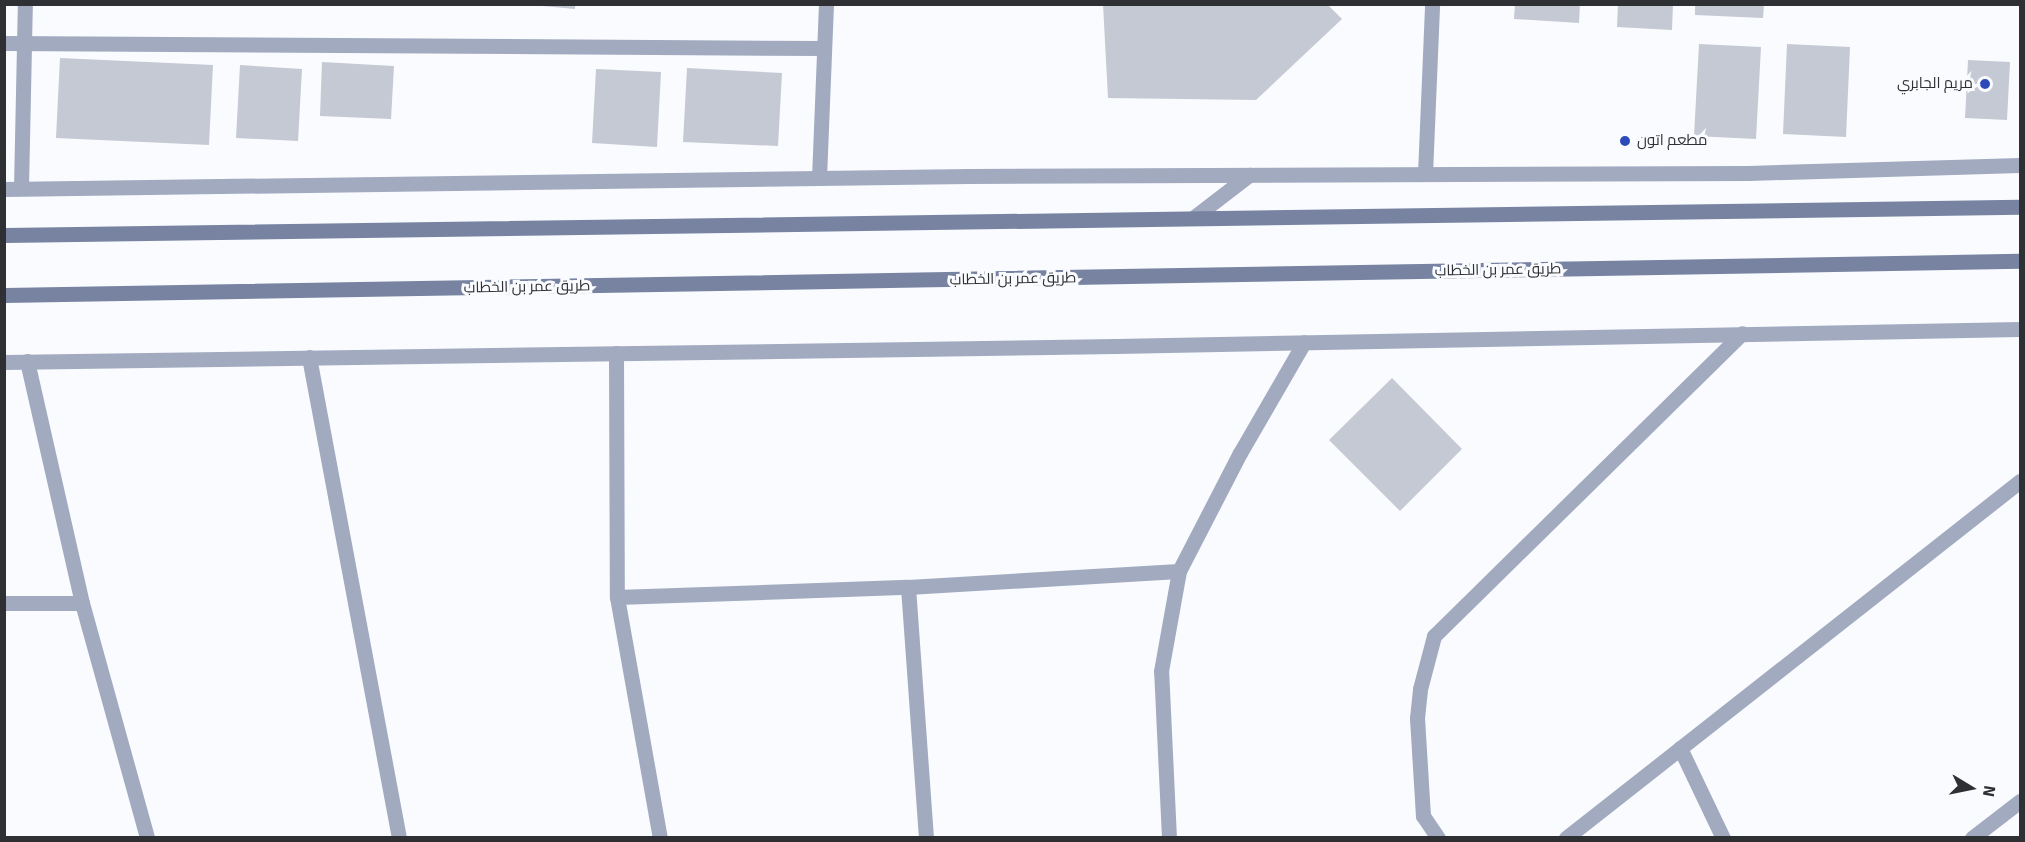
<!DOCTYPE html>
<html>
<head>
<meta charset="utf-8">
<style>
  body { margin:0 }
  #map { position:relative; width:2025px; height:842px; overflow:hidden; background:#fafbfe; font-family:Signika,Cairo,sans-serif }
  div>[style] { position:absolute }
  .building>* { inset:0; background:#c4c9d4 }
  .minor>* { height:15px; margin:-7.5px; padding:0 7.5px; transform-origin:7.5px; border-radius:7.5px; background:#a1aabf }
  .tertiary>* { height:15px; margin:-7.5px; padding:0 7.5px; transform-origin:7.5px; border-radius:7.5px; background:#a1aabf }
  .secondary>* { height:15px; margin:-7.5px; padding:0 7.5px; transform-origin:7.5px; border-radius:7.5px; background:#7783a1 }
  .dots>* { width:16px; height:16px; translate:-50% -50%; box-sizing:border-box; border:3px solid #fafbfe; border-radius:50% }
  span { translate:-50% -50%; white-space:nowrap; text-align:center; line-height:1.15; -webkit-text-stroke:6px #fafbfe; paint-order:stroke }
  .poi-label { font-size:15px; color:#2e3034 }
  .right { translate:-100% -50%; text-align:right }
  .left { translate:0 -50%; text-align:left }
  .street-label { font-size:15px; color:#2e3034 }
  .frame { position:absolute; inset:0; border:6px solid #2e3034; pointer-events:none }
  .north { position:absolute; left:1941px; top:758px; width:60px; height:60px; -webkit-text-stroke:4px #fafbfe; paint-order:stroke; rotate:100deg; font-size:16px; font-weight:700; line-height:24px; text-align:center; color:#2e3034 }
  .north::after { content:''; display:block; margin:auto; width:21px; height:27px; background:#2e3034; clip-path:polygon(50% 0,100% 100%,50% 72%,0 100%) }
</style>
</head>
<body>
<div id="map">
  <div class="building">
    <i style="clip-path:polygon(521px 4px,575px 4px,575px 9px)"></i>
    <i style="clip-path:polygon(1103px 4px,1327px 4px,1342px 19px,1256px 100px,1108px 98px)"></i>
    <i style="clip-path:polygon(1515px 4px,1580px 4px,1579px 23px,1514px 19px)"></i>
    <i style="clip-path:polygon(1618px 4px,1673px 4px,1672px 30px,1617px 27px)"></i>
    <i style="clip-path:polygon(1695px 4px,1764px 4px,1763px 18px,1695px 15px)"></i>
    <i style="clip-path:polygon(1699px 44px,1761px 47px,1756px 139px,1694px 136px)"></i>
    <i style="clip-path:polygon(1787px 44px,1850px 47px,1846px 137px,1783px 134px)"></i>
    <i style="clip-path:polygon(60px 58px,213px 65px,209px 145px,56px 138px)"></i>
    <i style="clip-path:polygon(1968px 60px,2010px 62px,2007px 120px,1965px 118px)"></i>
    <i style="clip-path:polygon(322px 62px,394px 66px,391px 119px,320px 116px)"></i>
    <i style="clip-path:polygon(240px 65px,302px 69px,298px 141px,236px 138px)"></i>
    <i style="clip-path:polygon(687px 68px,782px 73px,778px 146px,683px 142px)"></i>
    <i style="clip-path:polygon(596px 69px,661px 72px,657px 147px,592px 143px)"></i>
    <i style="clip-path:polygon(1392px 378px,1462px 449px,1400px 511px,1329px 440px)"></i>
  </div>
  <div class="minor">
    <i style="left:4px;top:43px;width:820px;rotate:0.35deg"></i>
    <i style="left:1425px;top:174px;width:170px;rotate:-87.6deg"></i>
    <i style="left:819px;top:178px;width:174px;rotate:-87.7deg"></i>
    <i style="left:21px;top:188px;width:184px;rotate:-88.8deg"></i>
    <i style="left:616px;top:353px;width:244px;rotate:89.8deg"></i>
    <i style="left:617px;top:597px;width:245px;rotate:79.9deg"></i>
    <i style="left:309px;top:357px;width:489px;rotate:79.4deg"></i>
    <i style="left:27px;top:361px;width:248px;rotate:77.2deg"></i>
    <i style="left:82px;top:603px;width:244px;rotate:74.5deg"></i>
    <i style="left:4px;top:362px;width:1112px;rotate:-0.82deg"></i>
    <i style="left:1116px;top:346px;width:904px;rotate:-1.08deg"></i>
    <i style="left:908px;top:587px;width:252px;rotate:85.9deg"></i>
    <i style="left:617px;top:597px;width:291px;rotate:-2deg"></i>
    <i style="left:908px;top:587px;width:271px;rotate:-3.4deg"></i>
    <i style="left:4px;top:603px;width:78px"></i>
    <i style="left:1680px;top:748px;width:100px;rotate:64.5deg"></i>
    <i style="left:1169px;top:838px;width:167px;rotate:-92.7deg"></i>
    <i style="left:1161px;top:671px;width:102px;rotate:-79.8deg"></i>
    <i style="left:1179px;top:571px;width:133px;rotate:-62.7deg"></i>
    <i style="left:1240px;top:453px;width:128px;rotate:-60deg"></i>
    <i style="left:1438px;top:838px;width:27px;rotate:-124deg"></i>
    <i style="left:1423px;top:816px;width:98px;rotate:-93.5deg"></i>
    <i style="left:1417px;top:718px;width:29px;rotate:-84deg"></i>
    <i style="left:1420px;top:689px;width:55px;rotate:-75.2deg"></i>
    <i style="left:1434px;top:636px;width:432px;rotate:-44.5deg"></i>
    <i style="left:1566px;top:838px;width:578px;rotate:-38.18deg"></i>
    <i style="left:1972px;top:838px;width:61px;rotate:-37.6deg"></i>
  </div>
  <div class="tertiary">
    <i style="left:4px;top:189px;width:965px;rotate:-0.77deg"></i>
    <i style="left:969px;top:176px;width:779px;rotate:-0.22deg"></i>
    <i style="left:1748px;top:173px;width:272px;rotate:-1.7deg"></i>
    <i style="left:1193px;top:218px;width:71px;rotate:-37.5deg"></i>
  </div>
  <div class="secondary">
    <i style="left:4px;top:235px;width:2016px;rotate:-0.8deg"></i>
    <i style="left:4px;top:295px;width:2016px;rotate:-0.97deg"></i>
  </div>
  <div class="dots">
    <i style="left:1985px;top:84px;background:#2c49b9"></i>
    <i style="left:1625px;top:141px;background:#2c49b9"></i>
  </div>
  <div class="poi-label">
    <span class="right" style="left:1973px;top:84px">مريم الجابري</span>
    <span class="left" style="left:1637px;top:141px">مطعم اتون</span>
  </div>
  <div class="street-label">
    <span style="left:1498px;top:270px;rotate:-1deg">طريق عمر بن الخطاب</span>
    <span style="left:1013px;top:279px;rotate:-1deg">طريق عمر بن الخطاب</span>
    <span style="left:527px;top:287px;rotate:-1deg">طريق عمر بن الخطاب</span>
  </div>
  <div class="frame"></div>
  <div class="north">N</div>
</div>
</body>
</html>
